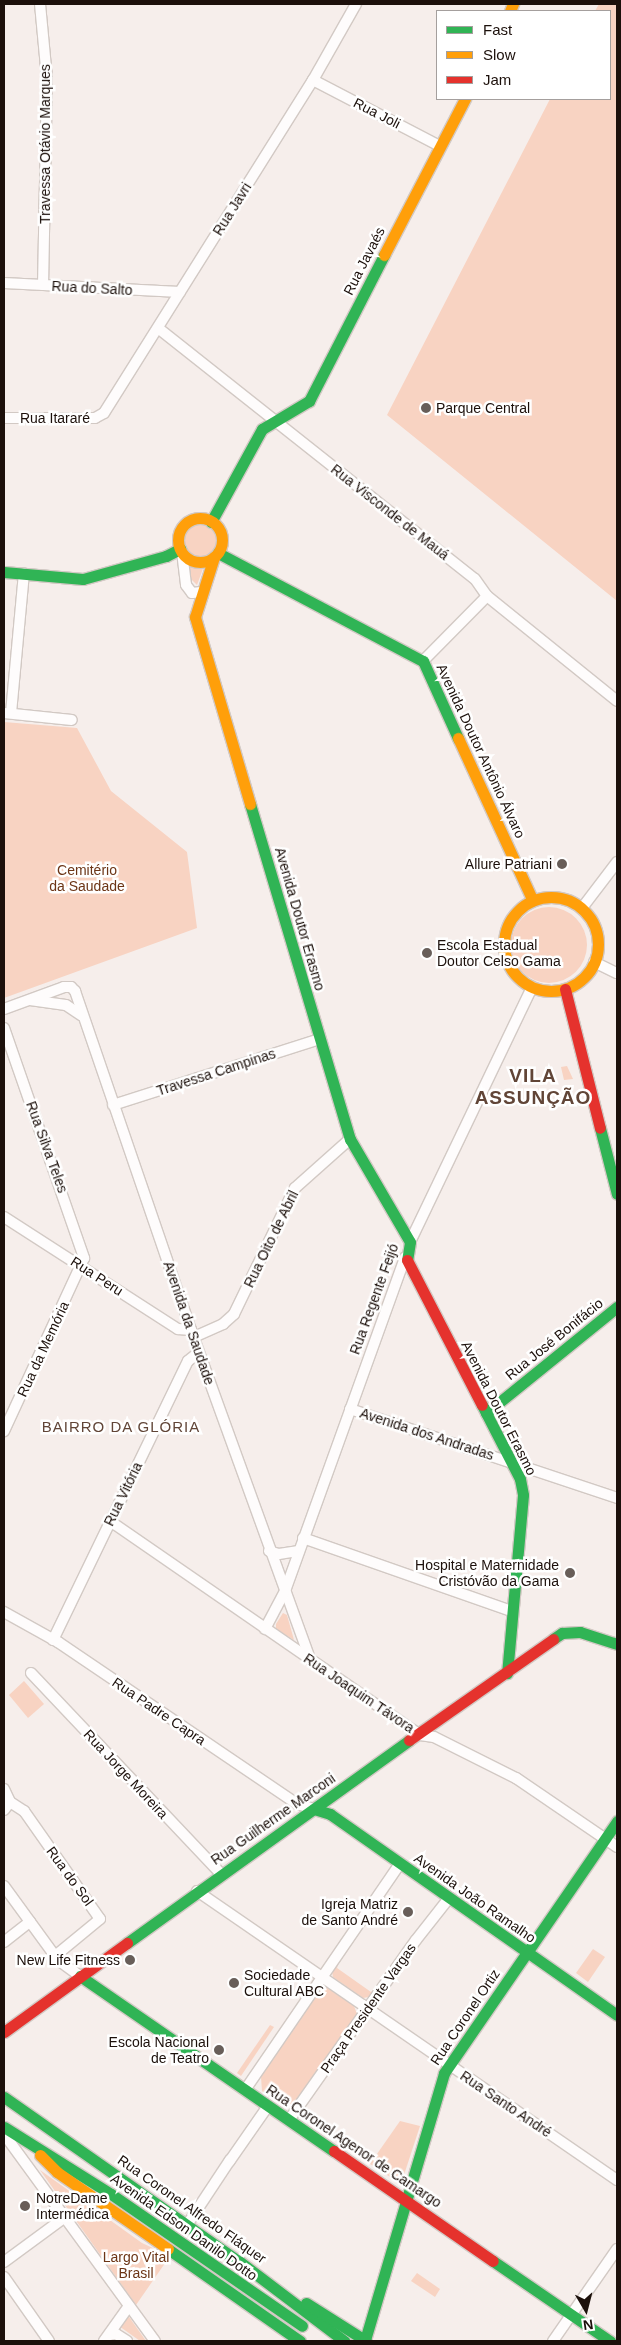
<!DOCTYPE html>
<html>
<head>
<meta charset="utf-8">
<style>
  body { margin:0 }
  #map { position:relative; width:621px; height:2345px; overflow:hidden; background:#f6eeeb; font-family:Arial,sans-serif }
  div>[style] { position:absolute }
  .green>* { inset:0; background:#f8d3c2 }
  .round { border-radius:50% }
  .roads { filter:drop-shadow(1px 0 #d2c9c4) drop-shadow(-1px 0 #d2c9c4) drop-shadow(0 1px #d2c9c4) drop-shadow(0 -1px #d2c9c4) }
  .street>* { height:10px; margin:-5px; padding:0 5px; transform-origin:5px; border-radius:5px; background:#fefcfc }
  .fast>* { height:11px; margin:-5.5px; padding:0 5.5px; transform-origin:5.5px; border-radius:5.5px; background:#30b455 }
  .slow>* { height:11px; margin:-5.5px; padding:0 5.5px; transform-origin:5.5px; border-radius:5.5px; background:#ff9f0a }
  .slow>.ring { margin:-5.5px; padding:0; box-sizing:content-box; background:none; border:11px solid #ff9f0a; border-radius:50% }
  .jam>* { height:11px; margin:-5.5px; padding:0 5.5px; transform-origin:5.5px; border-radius:5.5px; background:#e5322d }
  .dots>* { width:14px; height:14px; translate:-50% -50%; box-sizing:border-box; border:2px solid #fff; border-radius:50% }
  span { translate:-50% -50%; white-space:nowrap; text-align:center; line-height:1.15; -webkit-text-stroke:5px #fff; paint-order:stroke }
  .street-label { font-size:14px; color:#1c100b }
  .poi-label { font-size:14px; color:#1c100b }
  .left { translate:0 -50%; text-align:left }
  .right { translate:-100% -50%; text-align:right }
  .park-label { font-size:14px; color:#6c3516 }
  .neighbourhood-label { font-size:15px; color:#614537; letter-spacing:1px }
  .district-label { font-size:19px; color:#614537; font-weight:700; letter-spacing:1px }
  .frame { position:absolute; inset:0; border:5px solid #1c100b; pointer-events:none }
  .legend { position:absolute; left:436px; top:10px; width:175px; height:90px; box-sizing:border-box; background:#fff; border:1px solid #a49f9d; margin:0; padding:6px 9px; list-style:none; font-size:15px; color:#1c100b }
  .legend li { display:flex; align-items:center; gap:10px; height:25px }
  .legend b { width:25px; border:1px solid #a49f9d }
  .north { position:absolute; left:561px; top:2285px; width:50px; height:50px; -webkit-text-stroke:4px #fff; paint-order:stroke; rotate:172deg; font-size:14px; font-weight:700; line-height:20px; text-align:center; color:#1c100b }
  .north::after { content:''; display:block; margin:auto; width:18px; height:22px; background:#1c100b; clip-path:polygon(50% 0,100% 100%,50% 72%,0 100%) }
</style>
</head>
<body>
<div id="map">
  <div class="green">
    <i style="clip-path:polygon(599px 4px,617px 4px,617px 601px,387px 415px,550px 99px,610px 99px,610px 11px,595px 11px)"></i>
    <i class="round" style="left:184px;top:525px;width:32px;height:32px"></i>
    <i style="clip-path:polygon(188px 562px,194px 567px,204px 566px,197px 585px,190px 578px)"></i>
    <i style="clip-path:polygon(4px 722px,77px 728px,111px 791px,187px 852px,197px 928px,4px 998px)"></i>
    <i class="round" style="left:511px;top:907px;width:76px;height:76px"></i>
    <i style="clip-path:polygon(567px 1066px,573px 1079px,564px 1080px,561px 1067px)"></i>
    <i style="clip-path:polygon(283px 1613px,287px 1615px,294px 1640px,276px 1629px,276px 1624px)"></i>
    <i style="clip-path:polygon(24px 1681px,44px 1704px,28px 1718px,9px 1695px)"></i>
    <i style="clip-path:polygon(593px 1949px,605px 1957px,588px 1982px,576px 1973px)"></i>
    <i style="clip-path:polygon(339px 1962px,337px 1968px,371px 1992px,376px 1988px,369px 1997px,363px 1998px,333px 1977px,332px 1972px)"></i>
    <i style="clip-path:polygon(328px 1988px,354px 2006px,357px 2014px,296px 2102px,290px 2105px,279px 2104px,262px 2091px,261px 2077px,321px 1989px)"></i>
    <i style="clip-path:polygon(270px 2025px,274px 2027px,241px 2076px,237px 2073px)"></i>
    <i style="clip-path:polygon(400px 2121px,420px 2126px,401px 2184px,370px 2164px)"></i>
    <i style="clip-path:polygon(40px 2170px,142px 2243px,170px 2256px,136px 2305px)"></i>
    <i style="clip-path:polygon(417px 2273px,440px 2289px,435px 2297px,411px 2281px)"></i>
    <i style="clip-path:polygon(127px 2314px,146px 2341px,140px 2341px,119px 2326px)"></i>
  </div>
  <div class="roads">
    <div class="street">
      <i style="left:40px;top:4px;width:74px;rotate:84.6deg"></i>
      <i style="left:47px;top:78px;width:207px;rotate:91.1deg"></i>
      <i style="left:313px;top:80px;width:143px;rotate:27.5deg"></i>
      <i style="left:4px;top:283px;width:176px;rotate:2.9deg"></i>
      <i style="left:158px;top:328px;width:404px;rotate:38.4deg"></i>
      <i style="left:475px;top:579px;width:21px;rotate:55deg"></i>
      <i style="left:487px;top:596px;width:167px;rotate:38.9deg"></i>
      <i style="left:4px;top:418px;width:91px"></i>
      <i style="left:95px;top:418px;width:10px;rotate:-29deg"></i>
      <i style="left:104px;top:413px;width:393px;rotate:-57.9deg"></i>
      <i style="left:313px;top:80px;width:87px;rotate:-60.5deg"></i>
      <i style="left:182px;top:552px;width:33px;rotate:83deg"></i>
      <i style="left:186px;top:585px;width:10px;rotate:53deg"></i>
      <i style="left:192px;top:593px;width:9px;rotate:-6deg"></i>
      <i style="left:423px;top:661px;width:91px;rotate:-45.4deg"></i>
      <i style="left:4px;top:713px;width:68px;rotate:5.9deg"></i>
      <i style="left:11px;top:713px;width:140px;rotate:-84.7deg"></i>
      <i style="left:582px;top:908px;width:58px;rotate:-52.7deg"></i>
      <i style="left:594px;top:962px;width:25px;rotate:26deg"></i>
      <i style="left:30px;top:1000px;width:36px;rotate:8deg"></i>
      <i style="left:66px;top:1005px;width:18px;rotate:34deg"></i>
      <i style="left:4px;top:1009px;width:64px;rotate:-20.1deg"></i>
      <i style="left:64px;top:987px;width:7px"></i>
      <i style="left:71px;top:987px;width:6px;rotate:45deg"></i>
      <i style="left:75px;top:991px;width:358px;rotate:71.1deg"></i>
      <i style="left:191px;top:1330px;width:349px;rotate:70.1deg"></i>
      <i style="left:4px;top:1028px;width:244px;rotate:70.8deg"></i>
      <i style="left:84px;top:1258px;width:191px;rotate:114.8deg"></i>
      <i style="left:113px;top:1105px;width:217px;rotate:-17.7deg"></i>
      <i style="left:4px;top:1217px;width:207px;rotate:32.8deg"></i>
      <i style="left:178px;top:1329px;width:13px;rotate:4deg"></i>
      <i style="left:410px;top:1242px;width:283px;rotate:-64.4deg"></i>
      <i style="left:194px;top:1337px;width:32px;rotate:-24deg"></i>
      <i style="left:223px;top:1324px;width:15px;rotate:-42deg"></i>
      <i style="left:234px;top:1314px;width:140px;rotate:-64.2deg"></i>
      <i style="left:295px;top:1188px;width:74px;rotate:-41.7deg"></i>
      <i style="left:350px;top:1409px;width:281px;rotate:18.4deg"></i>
      <i style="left:110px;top:1521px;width:377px;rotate:34.6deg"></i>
      <i style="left:420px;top:1735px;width:14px;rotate:8deg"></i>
      <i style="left:434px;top:1737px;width:92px;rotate:26.6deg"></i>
      <i style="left:516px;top:1778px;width:122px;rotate:34.3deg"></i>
      <i style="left:303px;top:1538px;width:220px;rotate:19.3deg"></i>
      <i style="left:269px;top:1551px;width:10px;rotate:17deg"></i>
      <i style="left:279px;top:1554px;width:20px;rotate:-9deg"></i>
      <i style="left:4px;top:1612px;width:62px;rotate:29.1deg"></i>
      <i style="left:58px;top:1642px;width:289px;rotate:34.1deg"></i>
      <i style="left:297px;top:1804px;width:18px;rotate:16deg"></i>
      <i style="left:265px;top:1629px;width:43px;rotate:-62.2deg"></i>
      <i style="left:285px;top:1591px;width:355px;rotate:-70.2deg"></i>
      <i style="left:53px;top:1640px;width:310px;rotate:-64.2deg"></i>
      <i style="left:188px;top:1361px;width:14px;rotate:-39deg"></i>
      <i style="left:31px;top:1673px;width:277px;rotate:46.6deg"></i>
      <i style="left:4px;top:1789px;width:14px;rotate:65deg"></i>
      <i style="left:10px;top:1802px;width:17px;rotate:33deg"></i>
      <i style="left:24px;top:1811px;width:132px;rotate:54.9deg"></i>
      <i style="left:100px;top:1919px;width:58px;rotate:140.6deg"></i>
      <i style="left:4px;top:1810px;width:10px;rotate:-53deg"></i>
      <i style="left:4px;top:1886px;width:92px;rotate:53.9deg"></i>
      <i style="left:58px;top:1960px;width:27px;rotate:36deg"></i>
      <i style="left:197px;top:1891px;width:510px;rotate:34.53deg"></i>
      <i style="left:4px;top:1942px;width:33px;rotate:-38deg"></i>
      <i style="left:245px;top:2090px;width:274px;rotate:-55.6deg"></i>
      <i style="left:289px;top:2120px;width:220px;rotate:-54.8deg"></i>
      <i style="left:416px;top:1940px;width:53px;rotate:-51.8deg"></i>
      <i style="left:4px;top:2134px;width:256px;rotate:53.9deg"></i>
      <i style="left:229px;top:2162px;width:68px;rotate:-55.1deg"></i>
      <i style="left:187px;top:2225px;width:78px;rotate:-56.5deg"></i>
      <i style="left:4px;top:2262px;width:76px;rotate:-36.4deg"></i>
      <i style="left:4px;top:2277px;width:78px;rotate:54.9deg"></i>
      <i style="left:109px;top:2335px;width:7px;rotate:-8deg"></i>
      <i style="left:116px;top:2334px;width:13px;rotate:32deg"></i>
      <i style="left:104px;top:2341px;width:43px;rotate:-54.5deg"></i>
      <i style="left:553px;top:2341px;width:112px;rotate:-55.2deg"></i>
    </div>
    <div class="fast">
      <i style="left:211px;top:522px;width:106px;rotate:-61.3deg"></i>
      <i style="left:262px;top:429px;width:55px;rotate:-30.8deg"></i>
      <i style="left:309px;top:401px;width:164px;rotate:-62.8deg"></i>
      <i style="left:218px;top:553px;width:232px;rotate:27.8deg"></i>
      <i style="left:423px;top:661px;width:85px;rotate:65.6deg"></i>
      <i style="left:4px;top:572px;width:79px;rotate:5.1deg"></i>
      <i style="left:83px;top:579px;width:86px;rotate:-15.5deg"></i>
      <i style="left:166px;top:556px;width:16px;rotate:-27deg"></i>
      <i style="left:250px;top:804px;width:350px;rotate:73.4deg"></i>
      <i style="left:350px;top:1139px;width:119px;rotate:59.8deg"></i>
      <i style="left:410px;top:1242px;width:18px;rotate:99deg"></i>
      <i style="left:600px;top:1128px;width:68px;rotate:75.6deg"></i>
      <i style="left:482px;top:1405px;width:83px;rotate:62.8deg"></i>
      <i style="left:520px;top:1479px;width:16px;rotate:79deg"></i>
      <i style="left:523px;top:1495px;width:179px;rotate:95.1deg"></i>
      <i style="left:486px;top:1413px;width:169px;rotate:-39deg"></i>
      <i style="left:553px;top:1639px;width:11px;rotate:-34deg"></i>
      <i style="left:562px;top:1633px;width:18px;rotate:-3deg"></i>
      <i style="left:580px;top:1632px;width:39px;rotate:18deg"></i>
      <i style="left:314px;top:1809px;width:17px;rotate:17deg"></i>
      <i style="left:330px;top:1814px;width:350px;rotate:35deg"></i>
      <i style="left:127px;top:1943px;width:347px;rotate:-35.7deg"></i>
      <i style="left:80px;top:1976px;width:308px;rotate:34.6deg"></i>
      <i style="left:4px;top:2097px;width:288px;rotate:35deg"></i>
      <i style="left:240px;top:2262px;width:131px;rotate:37.2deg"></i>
      <i style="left:4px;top:2127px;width:126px;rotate:32.1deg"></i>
      <i style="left:111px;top:2194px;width:232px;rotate:34.6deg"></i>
      <i style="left:168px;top:2249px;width:161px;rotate:34.9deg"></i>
      <i style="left:493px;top:2261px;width:142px;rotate:34.4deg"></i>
      <i style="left:306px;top:2303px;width:71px;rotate:32.3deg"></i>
      <i style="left:365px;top:2340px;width:278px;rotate:-73.5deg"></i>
      <i style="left:444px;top:2073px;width:306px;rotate:-55.5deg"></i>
    </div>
    <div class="slow">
      <i style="left:510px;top:11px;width:8px;rotate:-67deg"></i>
      <i style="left:384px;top:255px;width:176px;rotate:-62.6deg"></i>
      <i class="ring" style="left:178px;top:518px;width:33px;height:33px"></i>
      <i style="left:214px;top:557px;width:63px;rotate:107.6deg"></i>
      <i style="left:195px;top:617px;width:195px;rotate:73.6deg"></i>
      <i style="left:458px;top:738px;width:179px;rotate:65.3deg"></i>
      <i class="ring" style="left:504px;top:897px;width:83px;height:83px"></i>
      <i style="left:40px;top:2155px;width:24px;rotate:45deg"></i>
      <i style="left:57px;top:2172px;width:135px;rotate:34.7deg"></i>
    </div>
    <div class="jam">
      <i style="left:565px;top:989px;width:143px;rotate:75.9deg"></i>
      <i style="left:407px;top:1260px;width:163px;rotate:62.7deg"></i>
      <i style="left:409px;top:1740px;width:176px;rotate:-35deg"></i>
      <i style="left:4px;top:2032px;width:152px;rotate:-35.9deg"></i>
      <i style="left:334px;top:2151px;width:193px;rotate:34.7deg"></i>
    </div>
  </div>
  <div class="dots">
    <i style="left:426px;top:408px;background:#685e59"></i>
    <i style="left:562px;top:864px;background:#685e59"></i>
    <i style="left:427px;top:953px;background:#685e59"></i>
    <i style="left:570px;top:1573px;background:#685e59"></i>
    <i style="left:408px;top:1912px;background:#685e59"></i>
    <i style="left:130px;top:1960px;background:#685e59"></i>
    <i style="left:234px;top:1983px;background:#685e59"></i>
    <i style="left:219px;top:2050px;background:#685e59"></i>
    <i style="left:25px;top:2206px;background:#685e59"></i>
  </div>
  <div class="street-label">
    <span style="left:377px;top:113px;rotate:27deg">Rua Joli</span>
    <span style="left:45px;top:144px;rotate:-90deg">Travessa Otávio Marques</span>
    <span style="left:232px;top:209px;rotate:-58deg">Rua Javri</span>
    <span style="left:364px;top:261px;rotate:-63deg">Rua Javaés</span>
    <span style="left:92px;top:288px;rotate:3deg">Rua do Salto</span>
    <span style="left:55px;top:418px">Rua Itararé</span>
    <span style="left:390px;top:512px;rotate:38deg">Rua Visconde de Mauá</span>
    <span style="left:481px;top:751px;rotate:65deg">Avenida Doutor Antônio Álvaro</span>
    <span style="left:300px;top:919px;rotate:74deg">Avenida Doutor Erasmo</span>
    <span style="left:216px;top:1072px;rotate:-18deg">Travessa Campinas</span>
    <span style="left:47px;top:1147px;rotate:70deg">Rua Silva Teles</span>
    <span style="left:271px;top:1239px;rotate:-64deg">Rua Oito de Abril</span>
    <span style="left:97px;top:1276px;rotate:33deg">Rua Peru</span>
    <span style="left:374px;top:1299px;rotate:-70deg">Rua Regente Feijó</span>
    <span style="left:189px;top:1323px;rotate:71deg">Avenida da Saudade</span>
    <span style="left:554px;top:1339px;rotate:-39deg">Rua José Bonifácio</span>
    <span style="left:43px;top:1349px;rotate:-65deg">Rua da Memória</span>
    <span style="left:499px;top:1408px;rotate:63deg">Avenida Doutor Erasmo</span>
    <span style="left:427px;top:1434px;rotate:18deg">Avenida dos Andradas</span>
    <span style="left:123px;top:1494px;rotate:-64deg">Rua Vitória</span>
    <span style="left:359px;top:1693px;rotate:34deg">Rua Joaquim Távora</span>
    <span style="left:159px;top:1711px;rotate:34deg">Rua Padre Capra</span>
    <span style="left:126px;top:1774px;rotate:47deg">Rua Jorge Moreira</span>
    <span style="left:273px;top:1819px;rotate:-35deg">Rua Guilherme Marconi</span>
    <span style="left:70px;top:1876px;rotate:54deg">Rua do Sol</span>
    <span style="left:475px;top:1898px;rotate:35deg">Avenida João Ramalho</span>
    <span style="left:368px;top:2008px;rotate:-55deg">Praça Presidente Vargas</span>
    <span style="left:465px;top:2017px;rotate:-56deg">Rua Coronel Ortiz</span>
    <span style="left:506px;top:2104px;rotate:34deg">Rua Santo André</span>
    <span style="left:354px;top:2146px;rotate:34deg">Rua Coronel Agenor de Camargo</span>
    <span style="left:192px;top:2209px;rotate:35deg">Rua Coronel Alfredo Fláquer</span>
    <span style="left:184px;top:2227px;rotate:35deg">Avenida Edson Danilo Dotto</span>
  </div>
  <div class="poi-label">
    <span class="left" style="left:436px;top:408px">Parque Central</span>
    <span class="right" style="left:552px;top:864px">Allure Patriani</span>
    <span class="left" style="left:437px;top:953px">Escola Estadual<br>Doutor Celso Gama</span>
    <span class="right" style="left:559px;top:1573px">Hospital e Maternidade<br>Cristóvão da Gama</span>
    <span class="right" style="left:398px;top:1912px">Igreja Matriz<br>de Santo André</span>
    <span class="right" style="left:120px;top:1960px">New Life Fitness</span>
    <span class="left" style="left:244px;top:1983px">Sociedade<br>Cultural ABC</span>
    <span class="right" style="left:209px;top:2050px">Escola Nacional<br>de Teatro</span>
    <span class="left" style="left:36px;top:2206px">NotreDame<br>Intermédica</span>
  </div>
  <div class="park-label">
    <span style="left:87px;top:878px">Cemitério<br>da Saudade</span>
    <span style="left:136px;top:2265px">Largo Vital<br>Brasil</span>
  </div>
  <div class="neighbourhood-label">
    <span style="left:121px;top:1427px">BAIRRO DA GLÓRIA</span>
  </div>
  <div class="district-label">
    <span style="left:533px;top:1087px">VILA<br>ASSUNÇÃO</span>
  </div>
  <div class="frame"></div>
  <ul class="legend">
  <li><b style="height:6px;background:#30b455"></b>Fast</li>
  <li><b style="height:6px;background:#ff9f0a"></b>Slow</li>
  <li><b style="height:6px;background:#e5322d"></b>Jam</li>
  </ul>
  <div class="north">N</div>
</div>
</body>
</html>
